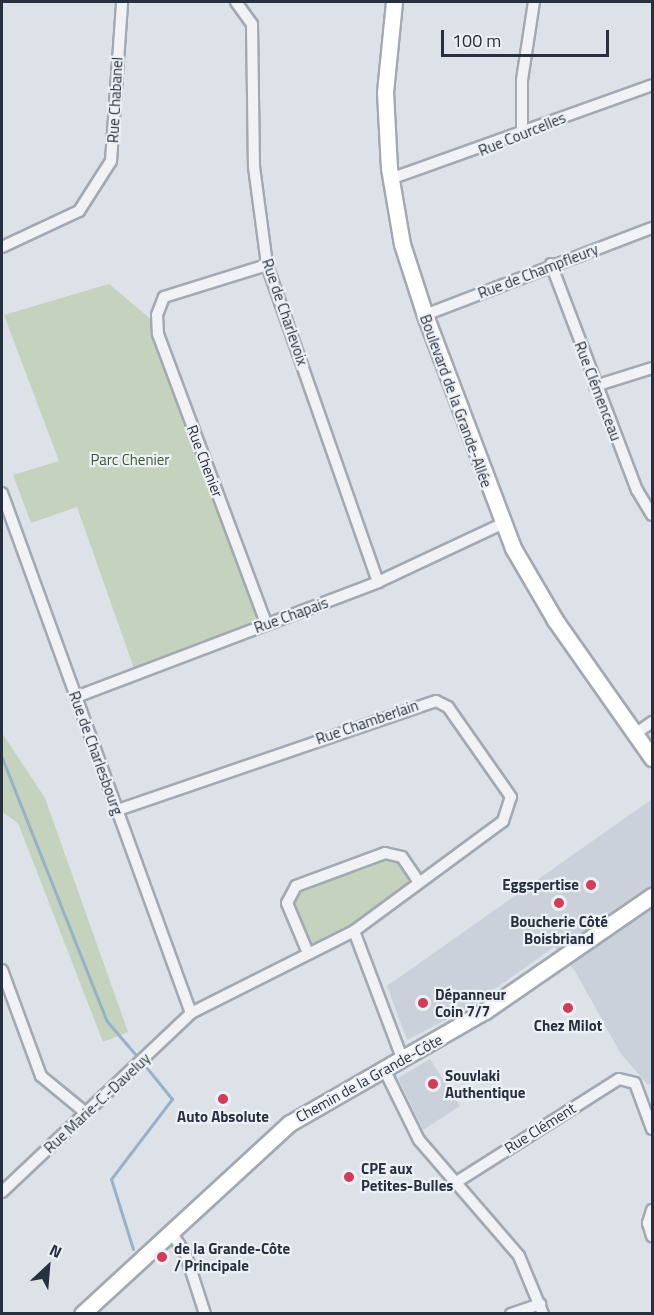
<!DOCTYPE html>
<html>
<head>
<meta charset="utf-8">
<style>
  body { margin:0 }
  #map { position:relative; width:654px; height:1315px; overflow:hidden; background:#dde2e8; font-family:"Titillium Web",sans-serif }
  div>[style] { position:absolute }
  .built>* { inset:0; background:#cbd1da }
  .green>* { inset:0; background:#c4d2be }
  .stream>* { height:3px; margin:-1.5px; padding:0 1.5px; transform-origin:1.5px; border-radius:1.5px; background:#96b1ca }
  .roads { filter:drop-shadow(2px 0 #a2a9b2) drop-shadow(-2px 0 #a2a9b2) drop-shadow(0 2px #a2a9b2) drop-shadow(0 -2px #a2a9b2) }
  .street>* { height:10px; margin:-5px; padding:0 5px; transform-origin:5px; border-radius:5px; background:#f0f2f6 }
  .secondary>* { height:15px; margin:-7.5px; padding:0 7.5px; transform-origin:7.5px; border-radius:7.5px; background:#fff }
  .dots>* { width:16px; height:16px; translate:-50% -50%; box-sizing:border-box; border:3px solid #edf1f5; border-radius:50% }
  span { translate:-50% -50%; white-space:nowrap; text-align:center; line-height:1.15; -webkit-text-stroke:4.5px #edf1f5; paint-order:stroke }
  .street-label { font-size:15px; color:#26303f }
  .park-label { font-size:15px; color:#3c5c33 }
  .poi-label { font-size:15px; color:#26303f; font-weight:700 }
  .right { translate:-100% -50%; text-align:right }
  .left { translate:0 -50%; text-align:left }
  .frame { position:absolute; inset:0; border:3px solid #26303f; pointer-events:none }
  .north { position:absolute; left:18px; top:1237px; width:60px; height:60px; -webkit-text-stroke:4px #edf1f5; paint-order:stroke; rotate:26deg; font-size:16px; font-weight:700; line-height:24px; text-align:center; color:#26303f }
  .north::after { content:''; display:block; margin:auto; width:21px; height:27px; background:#26303f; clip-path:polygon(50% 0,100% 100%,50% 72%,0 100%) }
  .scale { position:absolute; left:441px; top:30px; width:168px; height:27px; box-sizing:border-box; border:3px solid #26303f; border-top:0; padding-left:8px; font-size:18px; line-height:21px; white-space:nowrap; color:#26303f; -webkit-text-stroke:4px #edf1f5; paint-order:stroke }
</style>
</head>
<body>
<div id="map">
  <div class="built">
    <i style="clip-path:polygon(652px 799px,652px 1082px,648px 1085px,621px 1054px,575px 971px,554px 947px,465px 1010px,407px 1040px,387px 986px)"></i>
    <i style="clip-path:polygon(430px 1059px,460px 1106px,423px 1130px,398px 1078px)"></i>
  </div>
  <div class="green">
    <i style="clip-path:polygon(109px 284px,153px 321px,266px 623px,136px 674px,77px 507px,31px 523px,13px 475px,59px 461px,4px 315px)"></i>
    <i style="clip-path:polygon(2px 733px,45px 798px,128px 1032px,103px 1042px,18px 823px,2px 812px)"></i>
    <i style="clip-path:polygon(385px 853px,402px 857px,419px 882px,354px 931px,308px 953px,287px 903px,296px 886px)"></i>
  </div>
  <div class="stream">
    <i style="left:2px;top:758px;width:282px;rotate:68.3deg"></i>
    <i style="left:106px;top:1020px;width:45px;rotate:49.5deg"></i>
    <i style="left:133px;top:1249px;width:73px;rotate:-107.4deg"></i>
    <i style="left:111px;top:1179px;width:101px;rotate:-52.7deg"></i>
    <i style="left:172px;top:1099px;width:40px;rotate:-129deg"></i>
  </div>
  <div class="roads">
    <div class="street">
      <i style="left:236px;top:2px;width:27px;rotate:54deg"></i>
      <i style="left:252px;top:24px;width:143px;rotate:89.2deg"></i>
      <i style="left:254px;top:167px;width:99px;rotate:82.4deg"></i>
      <i style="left:267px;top:265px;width:336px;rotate:70.7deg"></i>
      <i style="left:522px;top:131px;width:51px;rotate:-90deg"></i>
      <i style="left:522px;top:80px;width:79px;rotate:-81.3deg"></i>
      <i style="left:390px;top:179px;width:278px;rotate:-19.7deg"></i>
      <i style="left:2px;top:247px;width:85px;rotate:-25.1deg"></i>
      <i style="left:79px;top:211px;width:59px;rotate:-57.4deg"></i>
      <i style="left:111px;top:161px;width:159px;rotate:-86deg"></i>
      <i style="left:551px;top:264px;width:242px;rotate:69.2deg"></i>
      <i style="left:637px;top:490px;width:29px;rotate:59deg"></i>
      <i style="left:425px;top:315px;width:243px;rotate:-21deg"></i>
      <i style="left:595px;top:386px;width:60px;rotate:-17.5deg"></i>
      <i style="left:2px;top:493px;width:553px;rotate:70.03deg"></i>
      <i style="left:266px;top:623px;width:309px;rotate:-110.5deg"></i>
      <i style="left:158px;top:334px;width:19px;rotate:-93deg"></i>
      <i style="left:157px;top:315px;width:19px;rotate:-69deg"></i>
      <i style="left:164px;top:297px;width:108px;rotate:-17.3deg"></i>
      <i style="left:76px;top:697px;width:323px;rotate:-20.8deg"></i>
      <i style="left:378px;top:582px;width:137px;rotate:-25.1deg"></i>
      <i style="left:635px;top:734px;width:21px;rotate:-35deg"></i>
      <i style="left:354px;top:931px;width:139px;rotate:69.3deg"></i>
      <i style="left:308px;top:953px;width:54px;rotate:-112.8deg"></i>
      <i style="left:287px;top:903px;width:19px;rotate:-62deg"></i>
      <i style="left:296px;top:886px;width:95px;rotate:-20.3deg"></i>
      <i style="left:385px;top:853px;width:17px;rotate:13deg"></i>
      <i style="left:402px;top:857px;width:30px;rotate:56deg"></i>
      <i style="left:2px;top:970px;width:113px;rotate:69.8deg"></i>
      <i style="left:41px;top:1076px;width:58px;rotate:39.4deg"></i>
      <i style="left:385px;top:1071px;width:77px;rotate:63.8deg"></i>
      <i style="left:419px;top:1140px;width:153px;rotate:49.2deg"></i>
      <i style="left:519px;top:1256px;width:63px;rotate:67.5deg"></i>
      <i style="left:455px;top:1183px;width:194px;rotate:-32.4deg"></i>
      <i style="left:619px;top:1079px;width:16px;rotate:14deg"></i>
      <i style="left:635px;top:1083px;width:49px;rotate:69.7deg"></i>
      <i style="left:2px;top:1192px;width:260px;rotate:-43.4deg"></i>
      <i style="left:191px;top:1013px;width:182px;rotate:-26.7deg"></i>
      <i style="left:354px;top:931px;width:185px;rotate:-36.4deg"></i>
      <i style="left:503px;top:821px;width:25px;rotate:-72deg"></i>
      <i style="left:511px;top:797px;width:110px;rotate:-125deg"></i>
      <i style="left:448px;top:707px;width:13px;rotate:-153deg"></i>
      <i style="left:436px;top:701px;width:337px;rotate:161.1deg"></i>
      <i style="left:652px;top:1210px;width:14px;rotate:107deg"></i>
      <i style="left:648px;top:1223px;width:14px;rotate:73deg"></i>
      <i style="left:171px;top:1232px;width:27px;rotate:57deg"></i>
      <i style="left:186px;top:1255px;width:62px;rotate:72.1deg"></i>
      <i style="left:511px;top:1314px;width:31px;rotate:-19deg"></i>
    </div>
    <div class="secondary">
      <i style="left:394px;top:2px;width:90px;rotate:95.7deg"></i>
      <i style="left:385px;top:92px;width:76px;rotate:87deg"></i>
      <i style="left:389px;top:168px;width:77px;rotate:80.3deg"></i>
      <i style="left:402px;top:244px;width:75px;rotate:72.1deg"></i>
      <i style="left:425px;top:315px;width:249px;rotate:69.3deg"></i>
      <i style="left:513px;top:548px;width:83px;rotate:59.7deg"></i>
      <i style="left:555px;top:620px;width:169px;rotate:54.9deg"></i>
      <i style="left:82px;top:1314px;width:282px;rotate:-42.6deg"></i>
      <i style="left:290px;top:1123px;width:225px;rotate:-29.9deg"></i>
      <i style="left:485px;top:1011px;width:203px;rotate:-34.6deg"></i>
    </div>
  </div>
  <div class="dots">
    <i style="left:591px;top:885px;background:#d43b57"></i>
    <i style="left:559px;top:903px;background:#d43b57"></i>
    <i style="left:423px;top:1003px;background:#d43b57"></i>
    <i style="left:568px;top:1008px;background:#d43b57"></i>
    <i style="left:433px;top:1084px;background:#d43b57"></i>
    <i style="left:223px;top:1099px;background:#d43b57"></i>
    <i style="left:349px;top:1177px;background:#d43b57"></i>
    <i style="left:162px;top:1257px;background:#d43b57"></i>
  </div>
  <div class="street-label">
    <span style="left:115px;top:100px;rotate:-87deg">Rue Chabanel</span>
    <span style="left:522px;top:134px;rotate:-22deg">Rue Courcelles</span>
    <span style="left:538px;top:271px;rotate:-21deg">Rue de Champfleury</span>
    <span style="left:285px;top:312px;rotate:71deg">Rue de Charlevoix</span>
    <span style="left:598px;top:391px;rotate:69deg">Rue Clémenceau</span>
    <span style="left:456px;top:401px;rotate:70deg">Boulevard de la Grande-Allée</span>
    <span style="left:205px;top:461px;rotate:69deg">Rue Chenier</span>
    <span style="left:291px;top:615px;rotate:-20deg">Rue Chapais</span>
    <span style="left:367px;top:722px;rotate:-19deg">Rue Chamberlain</span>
    <span style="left:96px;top:753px;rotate:70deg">Rue de Charlesbourg</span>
    <span style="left:369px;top:1078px;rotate:-29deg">Chemin de la Grande-Côte</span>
    <span style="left:97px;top:1103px;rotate:-43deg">Rue Marie-C.-Daveluy</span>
    <span style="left:540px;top:1128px;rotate:-32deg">Rue Clément</span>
  </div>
  <div class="park-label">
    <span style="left:130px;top:460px">Parc Chenier</span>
  </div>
  <div class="poi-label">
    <span class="right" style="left:579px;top:885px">Eggspertise</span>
    <span style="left:559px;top:930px">Boucherie Côté<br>Boisbriand</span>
    <span class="left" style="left:435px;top:1003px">Dépanneur<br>Coin 7/7</span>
    <span style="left:568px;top:1026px">Chez Milot</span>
    <span class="left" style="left:445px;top:1084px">Souvlaki<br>Authentique</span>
    <span style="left:223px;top:1117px">Auto Absolute</span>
    <span class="left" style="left:361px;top:1177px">CPE aux<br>Petites-Bulles</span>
    <span class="left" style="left:174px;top:1257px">de la Grande-Côte<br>/ Principale</span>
  </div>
  <div class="frame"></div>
  <div class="north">N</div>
  <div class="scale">100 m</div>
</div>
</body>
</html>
